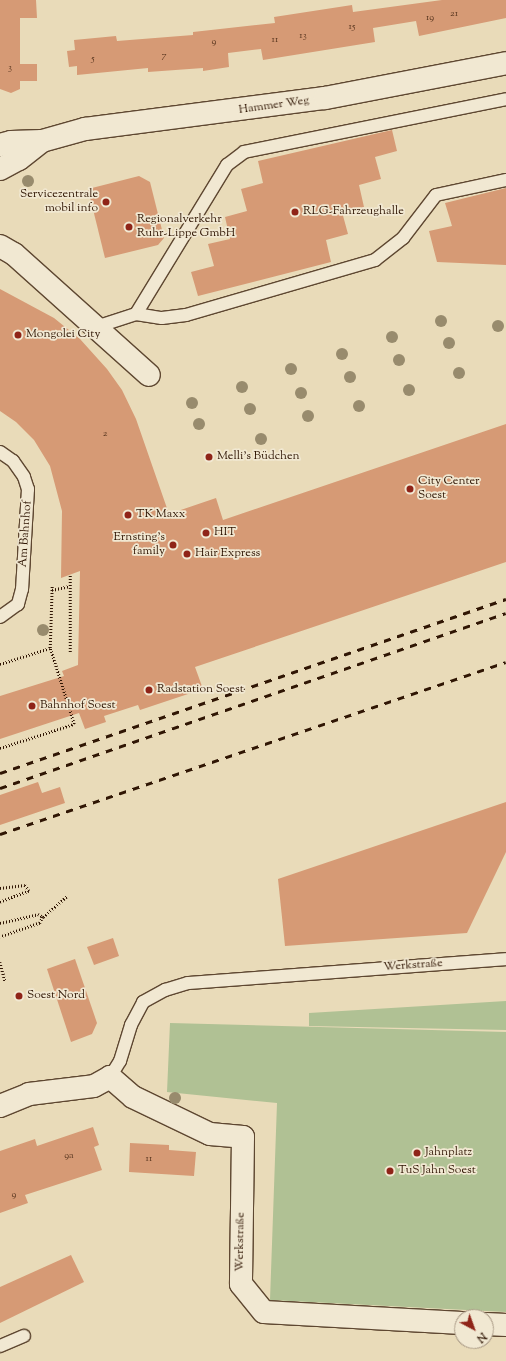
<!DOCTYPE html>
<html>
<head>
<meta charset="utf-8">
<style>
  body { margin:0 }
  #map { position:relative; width:506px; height:1361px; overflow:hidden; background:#e9dbb9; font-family:"Sorts Mill Goudy",serif }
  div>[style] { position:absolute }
  .green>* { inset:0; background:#b0c194 }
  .building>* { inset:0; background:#d69a75 }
  .path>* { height:2.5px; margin-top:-1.25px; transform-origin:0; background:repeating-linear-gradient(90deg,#301604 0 1px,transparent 0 3px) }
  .roads { filter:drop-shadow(1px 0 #5e4731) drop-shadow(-1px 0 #5e4731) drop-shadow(0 1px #5e4731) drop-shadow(0 -1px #5e4731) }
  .lane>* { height:12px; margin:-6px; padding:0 6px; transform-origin:6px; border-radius:6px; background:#f1e8d2 }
  .street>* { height:22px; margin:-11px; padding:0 11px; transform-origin:11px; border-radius:11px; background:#f1e8d2 }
  .secondary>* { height:22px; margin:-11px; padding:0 11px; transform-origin:11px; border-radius:11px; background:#f1e8d2 }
  .rail>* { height:3px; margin-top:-1.5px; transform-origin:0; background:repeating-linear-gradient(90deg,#301604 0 7px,transparent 0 14px) }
  .trees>* { width:12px; height:12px; margin:-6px; border-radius:50%; background:#988b6d }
  .dots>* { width:11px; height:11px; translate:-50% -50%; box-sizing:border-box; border:2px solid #f1e8d2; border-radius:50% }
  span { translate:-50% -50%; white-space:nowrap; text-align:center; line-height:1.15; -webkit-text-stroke:3.5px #f1e8d2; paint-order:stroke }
  .number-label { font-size:10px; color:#5a3720 }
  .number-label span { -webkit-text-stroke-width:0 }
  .street-label { font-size:12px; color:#301604 }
  .poi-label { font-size:12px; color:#301604 }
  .right { translate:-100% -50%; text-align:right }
  .left { translate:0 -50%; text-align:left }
  .north { position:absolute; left:454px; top:1309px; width:40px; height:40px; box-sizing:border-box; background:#f1e8d2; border:1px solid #a49480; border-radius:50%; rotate:139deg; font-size:11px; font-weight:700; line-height:16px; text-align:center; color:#301604 }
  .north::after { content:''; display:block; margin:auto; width:14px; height:18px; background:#8f2418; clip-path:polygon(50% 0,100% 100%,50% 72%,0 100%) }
</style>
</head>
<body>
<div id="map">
  <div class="green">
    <i style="clip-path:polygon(506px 1001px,506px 1030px,309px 1026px,309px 1013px)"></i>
    <i style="clip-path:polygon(170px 1023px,506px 1032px,506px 1312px,270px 1300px,277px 1103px,167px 1092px)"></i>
  </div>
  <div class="building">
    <i style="clip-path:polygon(0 0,36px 0,37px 18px,20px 18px,20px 64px,37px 64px,37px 81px,20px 81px,20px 89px,11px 93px,0 89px)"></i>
    <i style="clip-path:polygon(442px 0,506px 0,506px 18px,419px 36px,416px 21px,373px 28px,375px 42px,263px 60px,261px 49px,228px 53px,229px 67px,203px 71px,203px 68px,148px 72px,148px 68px,77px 75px,77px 66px,69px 67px,67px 51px,75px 50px,74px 40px,116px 36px,117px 41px,193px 35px,193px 32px,275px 23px,274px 17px,352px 5px,353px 12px)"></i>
    <i style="clip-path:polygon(392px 130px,397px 151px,375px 157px,381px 179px,359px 185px,364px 207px,342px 212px,348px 234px,326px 240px,331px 262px,198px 296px,191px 272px,214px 266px,208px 244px,230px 239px,225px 217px,247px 211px,241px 189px,263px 183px,258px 161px)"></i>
    <i style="clip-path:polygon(139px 176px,150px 182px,164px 238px,158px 245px,105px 258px,88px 189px)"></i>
    <i style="clip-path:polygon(506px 188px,506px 265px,437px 262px,429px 231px,452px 226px,445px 203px)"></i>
    <i style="clip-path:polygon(0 289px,54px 318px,80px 339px,107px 369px,122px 390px,136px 419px,169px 514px,216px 498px,223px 520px,506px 424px,506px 562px,195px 667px,203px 689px,140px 710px,138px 705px,104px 716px,106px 722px,85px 729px,79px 713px,0 739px,0 696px,64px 676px,62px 671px,78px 665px,80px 571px,61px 578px,62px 511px,50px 466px,34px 440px,16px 422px,0 411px)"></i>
    <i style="clip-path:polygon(38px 782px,42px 793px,60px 787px,65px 803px,0 825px,0 795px)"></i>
    <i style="clip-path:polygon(506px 802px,506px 852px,467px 933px,285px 946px,278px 879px)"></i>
    <i style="clip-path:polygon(113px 938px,119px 956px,94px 965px,87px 947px)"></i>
    <i style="clip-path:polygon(75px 959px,97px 1023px,92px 1034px,71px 1042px,47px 969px)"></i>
    <i style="clip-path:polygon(93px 1127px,99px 1145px,94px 1147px,102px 1170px,25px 1195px,28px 1203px,0 1213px,0 1151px,35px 1139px,37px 1146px)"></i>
    <i style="clip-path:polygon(130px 1143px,169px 1145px,169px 1150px,196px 1152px,194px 1176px,129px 1172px)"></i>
    <i style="clip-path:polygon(71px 1255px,84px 1282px,0 1323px,0 1287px)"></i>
  </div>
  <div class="path">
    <i style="left:52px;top:590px;width:18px;rotate:-13deg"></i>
    <i style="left:70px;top:652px;width:77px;rotate:-90deg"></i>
    <i style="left:0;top:664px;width:52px;rotate:-17.7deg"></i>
    <i style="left:50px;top:648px;width:62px;rotate:-88.2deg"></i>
    <i style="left:0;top:748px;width:78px;rotate:-18deg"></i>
    <i style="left:74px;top:724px;width:80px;rotate:-107.5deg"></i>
    <i style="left:0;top:888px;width:25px;rotate:-7deg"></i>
    <i style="left:25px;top:885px;width:7px;rotate:56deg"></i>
    <i style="left:29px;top:891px;width:31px;rotate:159deg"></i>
    <i style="left:43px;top:917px;width:32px;rotate:-41deg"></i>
    <i style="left:0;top:923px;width:39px;rotate:-13deg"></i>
    <i style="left:38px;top:914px;width:6px;rotate:31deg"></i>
    <i style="left:43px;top:917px;width:7px;rotate:117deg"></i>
    <i style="left:40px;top:923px;width:42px;rotate:160.7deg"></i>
    <i style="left:0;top:962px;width:20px;rotate:75deg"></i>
  </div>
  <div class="roads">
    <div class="lane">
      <i style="left:136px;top:314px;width:26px;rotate:9deg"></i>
      <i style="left:162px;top:318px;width:24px;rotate:-7deg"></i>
      <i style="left:186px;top:315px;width:197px;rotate:-16.2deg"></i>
      <i style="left:375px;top:260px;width:36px;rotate:-38deg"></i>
      <i style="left:403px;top:238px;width:54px;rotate:-52.5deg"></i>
      <i style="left:436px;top:195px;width:72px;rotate:-12.1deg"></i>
      <i style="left:96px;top:327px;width:42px;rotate:-18deg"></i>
      <i style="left:136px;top:314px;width:175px;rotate:-58.6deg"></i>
      <i style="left:227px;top:165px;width:21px;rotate:-37deg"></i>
      <i style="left:244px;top:152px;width:267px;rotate:-11.4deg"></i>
      <i style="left:0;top:452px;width:16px;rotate:35deg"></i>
      <i style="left:13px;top:461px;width:19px;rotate:55deg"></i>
      <i style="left:24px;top:477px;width:13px;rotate:72deg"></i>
      <i style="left:28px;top:489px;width:100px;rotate:93.4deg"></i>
      <i style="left:22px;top:589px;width:16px;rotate:105deg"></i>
      <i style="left:18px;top:604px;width:22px;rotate:144deg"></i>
      <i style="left:110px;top:1077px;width:19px;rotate:-58deg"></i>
      <i style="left:120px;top:1061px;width:38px;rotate:-73deg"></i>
      <i style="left:131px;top:1025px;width:26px;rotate:-62deg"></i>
      <i style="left:143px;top:1002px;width:25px;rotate:-29deg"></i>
      <i style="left:165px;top:990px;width:24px;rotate:-17deg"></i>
      <i style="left:188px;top:983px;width:319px;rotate:-4.3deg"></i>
      <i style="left:0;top:1346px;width:26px;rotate:-23deg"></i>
    </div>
    <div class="street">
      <i style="left:0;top:246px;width:16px;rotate:30deg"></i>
      <i style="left:14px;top:254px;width:181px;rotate:41.9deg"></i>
      <i style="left:0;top:1106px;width:31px;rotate:-22deg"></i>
      <i style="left:29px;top:1094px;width:65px;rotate:-7deg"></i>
      <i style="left:94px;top:1086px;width:18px;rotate:-29deg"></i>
      <i style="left:110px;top:1077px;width:30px;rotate:41deg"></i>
      <i style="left:133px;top:1097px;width:85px;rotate:25.7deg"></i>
      <i style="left:210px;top:1134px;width:33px;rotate:5deg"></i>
      <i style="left:243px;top:1137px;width:147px;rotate:90.8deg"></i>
      <i style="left:241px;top:1284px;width:36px;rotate:51deg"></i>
      <i style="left:264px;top:1312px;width:198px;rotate:3.2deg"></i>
      <i style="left:486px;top:1324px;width:20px;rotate:3deg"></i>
    </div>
    <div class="secondary">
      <i style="left:0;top:145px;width:11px;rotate:-15deg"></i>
      <i style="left:11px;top:142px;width:31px;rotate:-2deg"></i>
      <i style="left:42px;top:141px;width:45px;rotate:-15.6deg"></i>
      <i style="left:85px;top:129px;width:242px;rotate:-7.4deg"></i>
      <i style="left:325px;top:98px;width:184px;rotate:-10.9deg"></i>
      <i style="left:0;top:169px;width:21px;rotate:-28deg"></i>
      <i style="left:19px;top:159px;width:29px;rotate:-38deg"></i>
    </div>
  </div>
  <div class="rail">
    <i style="left:0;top:773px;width:535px;rotate:-18.98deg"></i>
    <i style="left:0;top:788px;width:535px;rotate:-19.08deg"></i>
    <i style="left:0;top:834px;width:534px;rotate:-18.77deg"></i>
  </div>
  <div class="trees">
    <i style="left:28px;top:181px"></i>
    <i style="left:441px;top:321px"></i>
    <i style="left:498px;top:326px"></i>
    <i style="left:392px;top:337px"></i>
    <i style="left:449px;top:343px"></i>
    <i style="left:342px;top:354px"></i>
    <i style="left:399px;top:360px"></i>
    <i style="left:291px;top:369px"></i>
    <i style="left:459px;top:373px"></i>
    <i style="left:350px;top:377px"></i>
    <i style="left:242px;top:387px"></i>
    <i style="left:409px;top:390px"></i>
    <i style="left:301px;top:393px"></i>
    <i style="left:192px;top:403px"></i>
    <i style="left:359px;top:406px"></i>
    <i style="left:250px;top:409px"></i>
    <i style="left:308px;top:416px"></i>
    <i style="left:199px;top:424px"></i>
    <i style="left:261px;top:439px"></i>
    <i style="left:43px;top:630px"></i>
    <i style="left:175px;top:1098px"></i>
  </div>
  <div class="dots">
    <i style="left:106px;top:202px;background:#8f2418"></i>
    <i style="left:295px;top:212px;background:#8f2418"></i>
    <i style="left:129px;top:227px;background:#8f2418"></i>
    <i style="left:18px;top:335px;background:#8f2418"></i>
    <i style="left:209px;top:457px;background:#8f2418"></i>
    <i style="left:410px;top:489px;background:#8f2418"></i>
    <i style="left:128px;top:515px;background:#8f2418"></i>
    <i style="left:206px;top:533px;background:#8f2418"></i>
    <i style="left:173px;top:545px;background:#8f2418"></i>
    <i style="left:187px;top:554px;background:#8f2418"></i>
    <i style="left:149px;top:690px;background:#8f2418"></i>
    <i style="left:32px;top:706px;background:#8f2418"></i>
    <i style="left:19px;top:996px;background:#8f2418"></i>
    <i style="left:417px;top:1153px;background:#8f2418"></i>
    <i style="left:390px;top:1171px;background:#8f2418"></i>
  </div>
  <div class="number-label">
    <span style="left:454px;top:14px">21</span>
    <span style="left:430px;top:18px">19</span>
    <span style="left:352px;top:27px">15</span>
    <span style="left:303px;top:36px">13</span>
    <span style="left:275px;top:40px">11</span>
    <span style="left:214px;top:42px">9</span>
    <span style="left:164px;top:56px">7</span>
    <span style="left:93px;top:59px">5</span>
    <span style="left:10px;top:68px">3</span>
    <span style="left:105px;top:434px">2</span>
    <span style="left:69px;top:1156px">9a</span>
    <span style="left:149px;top:1159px">11</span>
    <span style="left:14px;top:1195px">9</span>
  </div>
  <div class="street-label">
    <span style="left:274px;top:106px;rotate:-8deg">Hammer Weg</span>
    <span style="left:26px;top:534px;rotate:-86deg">Am Bahnhof</span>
    <span style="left:413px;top:966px;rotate:-4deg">Werkstraße</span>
    <span style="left:241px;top:1242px;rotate:-89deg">Werkstraße</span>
  </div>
  <div class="poi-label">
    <span class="right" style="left:98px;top:202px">Servicezentrale<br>mobil info</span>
    <span class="left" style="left:303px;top:212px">RLG-Fahrzeughalle</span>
    <span class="left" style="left:137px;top:227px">Regionalverkehr<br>Ruhr-Lippe GmbH</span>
    <span class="left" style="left:26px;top:335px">Mongolei City</span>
    <span class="left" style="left:217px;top:457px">Melli's Büdchen</span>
    <span class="left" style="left:418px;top:489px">City Center<br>Soest</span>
    <span class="left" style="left:136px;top:515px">TK Maxx</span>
    <span class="left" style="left:214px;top:533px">HIT</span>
    <span class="right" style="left:165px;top:545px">Ernsting's<br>family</span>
    <span class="left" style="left:195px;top:554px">Hair Express</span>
    <span class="left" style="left:157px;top:690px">Radstation Soest</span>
    <span class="left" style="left:40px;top:706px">Bahnhof Soest</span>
    <span class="left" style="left:27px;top:996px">Soest Nord</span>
    <span class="left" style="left:425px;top:1153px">Jahnplatz</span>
    <span class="left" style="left:398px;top:1171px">TuS Jahn Soest</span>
  </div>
  <div class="north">N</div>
</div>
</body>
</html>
